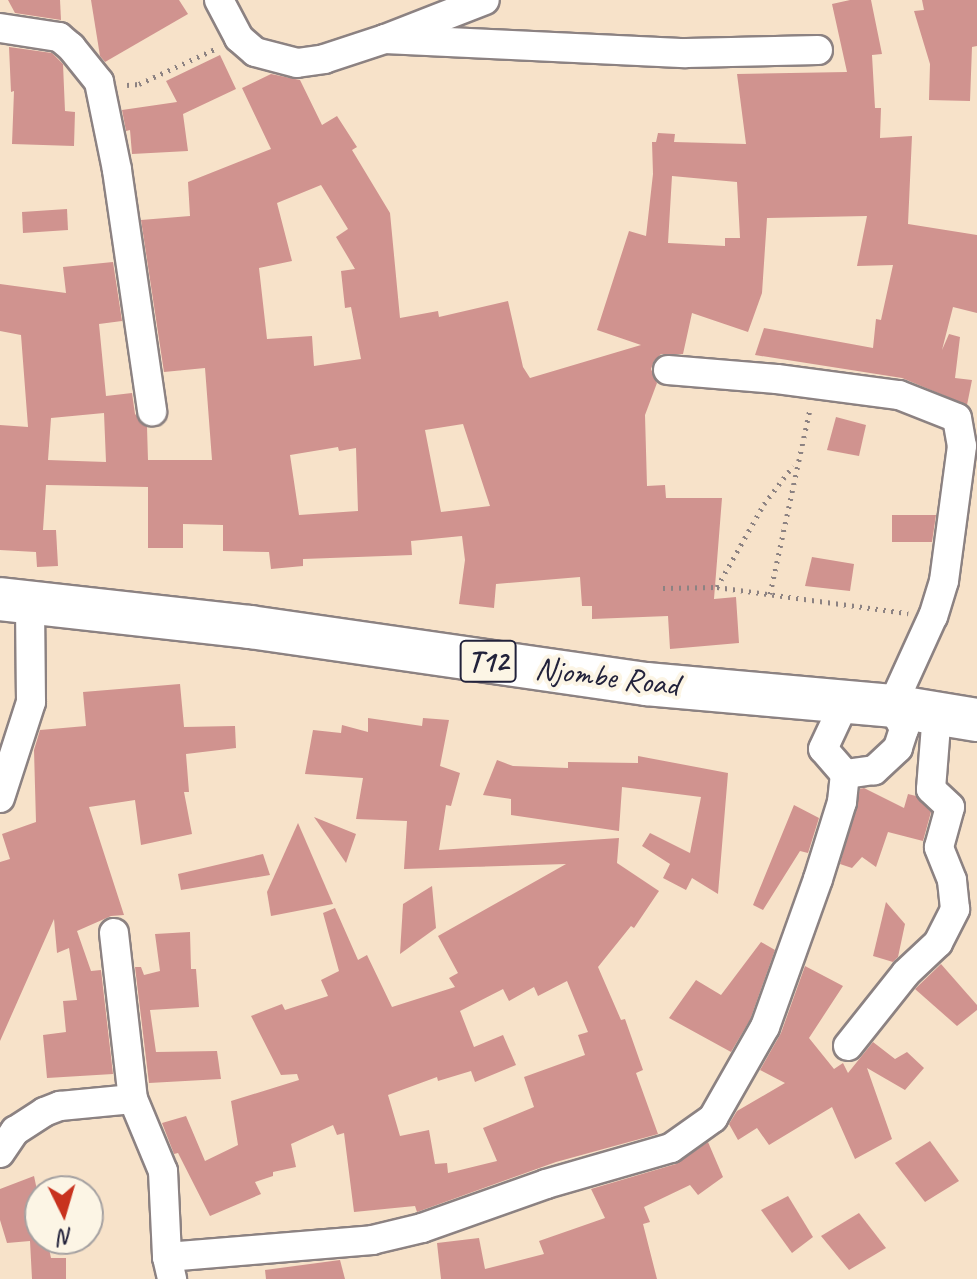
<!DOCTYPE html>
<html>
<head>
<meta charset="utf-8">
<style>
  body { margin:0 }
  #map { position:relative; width:977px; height:1279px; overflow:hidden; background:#f7e2c9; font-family:Caveat,sans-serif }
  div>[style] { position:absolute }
  .building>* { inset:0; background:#d0938f }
  .path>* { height:5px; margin-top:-2.5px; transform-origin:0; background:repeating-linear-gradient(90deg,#8c8282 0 2px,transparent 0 8px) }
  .roads { filter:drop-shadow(2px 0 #8c8282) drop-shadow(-2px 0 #8c8282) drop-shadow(0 2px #8c8282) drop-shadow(0 -2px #8c8282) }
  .minor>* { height:28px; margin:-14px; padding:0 14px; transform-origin:14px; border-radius:14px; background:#fff }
  .highway>* { height:42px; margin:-21px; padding:0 21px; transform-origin:21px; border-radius:21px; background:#fff }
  span { translate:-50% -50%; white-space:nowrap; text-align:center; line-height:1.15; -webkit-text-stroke:8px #fcf5e5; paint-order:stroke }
  .shield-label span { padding:2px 6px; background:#fcf5e5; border:2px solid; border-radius:6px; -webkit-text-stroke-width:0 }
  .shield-label { font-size:30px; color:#22223b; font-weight:700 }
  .street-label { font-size:32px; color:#22223b }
  .north { position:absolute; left:24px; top:1175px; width:80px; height:80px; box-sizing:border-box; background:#fcf5e5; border:2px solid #a5a1a1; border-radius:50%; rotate:175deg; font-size:22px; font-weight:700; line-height:32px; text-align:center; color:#22223b }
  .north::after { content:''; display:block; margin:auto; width:28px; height:36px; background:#c8321e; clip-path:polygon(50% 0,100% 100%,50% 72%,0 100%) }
</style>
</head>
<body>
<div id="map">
  <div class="building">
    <i style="clip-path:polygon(8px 0,60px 0,61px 20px,15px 13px)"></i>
    <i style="clip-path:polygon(91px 0,179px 0,188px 14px,105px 62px,100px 56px)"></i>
    <i style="clip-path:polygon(evenodd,850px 0,871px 0,882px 54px,872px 55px,875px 108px,881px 108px,880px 138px,912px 136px,908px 224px,977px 235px,977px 313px,953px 307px,942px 350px,949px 334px,960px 337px,955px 378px,972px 380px,967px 405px,902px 378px,755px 355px,764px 328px,873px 348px,876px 319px,881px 320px,893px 265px,857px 266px,867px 216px,767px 218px,762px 293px,748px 332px,692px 313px,683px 354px,661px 354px,654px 361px,651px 369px,657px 383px,645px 415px,647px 486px,665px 485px,666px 498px,722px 498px,714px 599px,736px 597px,739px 643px,670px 649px,668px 616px,592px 619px,592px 606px,582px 606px,580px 577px,496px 584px,494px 608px,459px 604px,465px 560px,462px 536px,411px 541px,412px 555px,303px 559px,303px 566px,271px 569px,269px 552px,223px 551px,223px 525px,183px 524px,183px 548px,148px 548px,148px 487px,46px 485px,43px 530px,56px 530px,58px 566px,37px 567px,36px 552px,0 550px,0 425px,28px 427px,21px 335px,0 331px,0 284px,66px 293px,63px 267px,113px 262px,122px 321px,99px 324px,106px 396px,132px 393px,135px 414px,147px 427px,148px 460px,212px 460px,205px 368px,164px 372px,141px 220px,190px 216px,188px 182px,271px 149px,242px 88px,271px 74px,300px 80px,322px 125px,337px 116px,357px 147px,352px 150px,390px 213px,400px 318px,438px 311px,439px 317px,508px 301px,523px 367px,530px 378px,641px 345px,597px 330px,629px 231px,646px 236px,653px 174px,652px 142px,656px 142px,658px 133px,675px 134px,674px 142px,746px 144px,737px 74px,847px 72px,832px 4px,850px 0,672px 176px,737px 182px,740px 238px,725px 238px,725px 246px,668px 243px,672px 176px,850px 0,321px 185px,348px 229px,336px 237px,355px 269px,341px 271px,345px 308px,351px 307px,361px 359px,314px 366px,312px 336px,267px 339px,259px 268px,292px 261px,277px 203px,321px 185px,850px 0,104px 413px,106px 462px,48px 460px,51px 418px,104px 413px,850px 0,463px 424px,490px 506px,441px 512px,425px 430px,463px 424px,850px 0,338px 447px,339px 451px,356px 448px,358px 511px,299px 515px,290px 455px,338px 447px)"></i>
    <i style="clip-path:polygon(922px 0,977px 0,977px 46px,972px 47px,970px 101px,929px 100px,930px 64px,914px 11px,924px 10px)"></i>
    <i style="clip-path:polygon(9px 47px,52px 53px,63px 64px,65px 111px,75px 112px,74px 146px,12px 144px,14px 91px,11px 92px)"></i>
    <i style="clip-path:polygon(220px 55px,236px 89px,183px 114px,188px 151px,132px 154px,130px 130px,126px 131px,122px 110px,177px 102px,166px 81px)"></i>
    <i style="clip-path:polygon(67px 209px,68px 230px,23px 233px,22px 212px)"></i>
    <i style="clip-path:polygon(836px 417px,866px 425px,859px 456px,827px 450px)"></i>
    <i style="clip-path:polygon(892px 515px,936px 515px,932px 542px,892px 542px)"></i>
    <i style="clip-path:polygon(812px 557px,854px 564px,850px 591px,805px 586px)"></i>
    <i style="clip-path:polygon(180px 684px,184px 727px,235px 726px,236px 748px,186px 754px,189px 792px,184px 792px,192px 834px,141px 845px,135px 800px,89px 807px,124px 915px,111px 916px,77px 931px,91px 971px,101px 970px,113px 1074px,47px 1078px,43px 1035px,66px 1032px,63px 1001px,77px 1000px,69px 948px,57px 953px,54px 919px,0 1041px,0 862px,10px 859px,2px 834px,36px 822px,34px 750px,40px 730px,86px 726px,83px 692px)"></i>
    <i style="clip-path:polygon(evenodd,368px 718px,422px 726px,423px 718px,449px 720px,440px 766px,460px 773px,451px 806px,446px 805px,439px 850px,619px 838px,617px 863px,659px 891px,634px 928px,631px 926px,598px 967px,621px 1020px,625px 1019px,643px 1070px,636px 1073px,658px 1134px,556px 1162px,417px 1212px,415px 1206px,354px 1212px,344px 1133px,337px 1135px,333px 1125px,291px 1144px,296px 1167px,273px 1172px,273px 1176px,255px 1182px,261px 1194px,210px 1216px,178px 1153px,174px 1154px,162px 1123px,186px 1116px,205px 1161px,238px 1145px,231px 1101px,299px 1080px,297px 1074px,281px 1075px,251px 1016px,282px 1004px,285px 1010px,328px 996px,321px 980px,339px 971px,323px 913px,335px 908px,358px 960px,367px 955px,392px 1007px,455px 987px,449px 978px,458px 973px,438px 936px,566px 864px,404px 869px,407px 821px,356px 819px,363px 778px,305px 774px,313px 730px,341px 733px,342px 725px,368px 732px,368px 718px,567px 981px,588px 1032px,578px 1035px,585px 1055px,524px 1077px,534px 1107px,483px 1128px,497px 1161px,448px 1173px,447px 1163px,435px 1164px,429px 1130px,400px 1136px,388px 1095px,437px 1077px,438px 1081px,471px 1071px,475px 1082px,516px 1065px,503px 1035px,474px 1047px,460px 1011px,503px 989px,509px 1001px,534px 987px,538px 996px,567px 981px)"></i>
    <i style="clip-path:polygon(638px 756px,728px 773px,718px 894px,692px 878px,686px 890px,663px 878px,670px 864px,642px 846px,650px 833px,690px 853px,701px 797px,622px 787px,619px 831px,511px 815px,511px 799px,483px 795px,497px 760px,513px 766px,568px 768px,568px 762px,638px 763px)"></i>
    <i style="clip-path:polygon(864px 788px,904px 808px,908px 794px,916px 796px,931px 812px,923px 841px,888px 832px,876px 867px,862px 857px,852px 868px,840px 864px,860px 789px)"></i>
    <i style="clip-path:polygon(794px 805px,819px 818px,808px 853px,800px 851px,763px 910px,753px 905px)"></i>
    <i style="clip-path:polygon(314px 817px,356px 834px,346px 863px)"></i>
    <i style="clip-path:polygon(298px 823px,333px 904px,271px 916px,267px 892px)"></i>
    <i style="clip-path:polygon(263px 854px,270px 875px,181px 890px,178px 874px)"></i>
    <i style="clip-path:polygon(432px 886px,436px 928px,400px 954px,403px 904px)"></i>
    <i style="clip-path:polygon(886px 902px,905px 924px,898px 957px,893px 962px,873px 956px)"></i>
    <i style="clip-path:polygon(190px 932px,191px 969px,196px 969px,199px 1007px,150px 1010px,156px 1052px,217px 1051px,221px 1079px,149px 1083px,135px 967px,141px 967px,144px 975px,160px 971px,155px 934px)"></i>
    <i style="clip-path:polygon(761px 942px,775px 950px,750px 1020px,731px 1052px,669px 1018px,696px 980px,721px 995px)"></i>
    <i style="clip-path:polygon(941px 964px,977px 1005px,977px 1010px,957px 1026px,915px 989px)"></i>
    <i style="clip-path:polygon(805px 966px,843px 986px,809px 1038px,834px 1069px,843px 1063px,848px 1073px,873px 1042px,895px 1059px,907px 1052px,924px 1068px,905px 1090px,867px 1068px,892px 1139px,855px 1159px,832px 1107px,769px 1145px,757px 1128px,738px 1140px,729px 1124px,737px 1111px,785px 1083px,760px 1070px,781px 1033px)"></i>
    <i style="clip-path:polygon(930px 1141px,959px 1181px,925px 1202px,895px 1163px)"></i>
    <i style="clip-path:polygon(708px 1142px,723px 1177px,698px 1195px,690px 1185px,644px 1207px,650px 1222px,643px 1224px,657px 1279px,441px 1279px,437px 1243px,479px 1238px,485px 1269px,544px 1254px,539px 1241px,605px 1218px,591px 1189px,676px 1164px)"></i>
    <i style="clip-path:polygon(34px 1176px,40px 1204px,40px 1239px,47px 1239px,51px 1258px,66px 1258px,66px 1279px,32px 1279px,30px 1241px,7px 1243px,0 1220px,0 1189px)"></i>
    <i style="clip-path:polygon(788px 1196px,813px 1237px,792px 1253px,761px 1210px)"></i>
    <i style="clip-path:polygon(859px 1213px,886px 1248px,849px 1270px,821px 1236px)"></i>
    <i style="clip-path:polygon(340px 1260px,345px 1279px,266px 1279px,265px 1270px)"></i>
  </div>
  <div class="path">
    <i style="left:127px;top:85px;width:12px;rotate:-5deg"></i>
    <i style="left:139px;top:84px;width:86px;rotate:-24.8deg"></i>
    <i style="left:717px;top:587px;width:95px;rotate:-60.5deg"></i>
    <i style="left:764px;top:504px;width:48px;rotate:-52.7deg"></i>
    <i style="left:663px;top:588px;width:54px;rotate:-1.1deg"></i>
    <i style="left:717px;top:587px;width:193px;rotate:7.8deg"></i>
    <i style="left:770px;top:594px;width:189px;rotate:-77.8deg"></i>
  </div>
  <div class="roads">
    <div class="minor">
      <i style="left:219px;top:0;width:43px;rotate:62.2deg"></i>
      <i style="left:239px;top:38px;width:21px;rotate:41deg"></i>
      <i style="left:255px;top:52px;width:43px;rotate:14.7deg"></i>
      <i style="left:297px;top:63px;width:27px;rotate:-8deg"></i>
      <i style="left:324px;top:59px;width:64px;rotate:-18.2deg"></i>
      <i style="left:385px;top:39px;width:107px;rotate:-21.3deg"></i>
      <i style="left:0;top:28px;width:60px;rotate:8.7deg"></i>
      <i style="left:59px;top:37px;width:16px;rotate:40deg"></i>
      <i style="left:71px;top:47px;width:45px;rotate:51.3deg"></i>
      <i style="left:99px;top:82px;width:90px;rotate:78.4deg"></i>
      <i style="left:117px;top:170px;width:244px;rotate:81.7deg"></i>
      <i style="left:385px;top:39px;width:301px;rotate:2.7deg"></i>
      <i style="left:686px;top:53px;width:132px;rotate:-1.3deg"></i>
      <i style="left:668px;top:370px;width:109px;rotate:4.7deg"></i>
      <i style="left:777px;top:379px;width:123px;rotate:7.5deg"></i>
      <i style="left:899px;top:395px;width:62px;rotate:21.6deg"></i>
      <i style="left:957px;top:418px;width:28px;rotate:80deg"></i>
      <i style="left:962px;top:446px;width:136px;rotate:97.6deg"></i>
      <i style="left:944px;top:581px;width:37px;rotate:107deg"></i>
      <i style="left:933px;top:616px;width:99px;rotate:114.5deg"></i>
      <i style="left:892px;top:706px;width:26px;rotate:62deg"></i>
      <i style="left:904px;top:729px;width:20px;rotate:108deg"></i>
      <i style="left:898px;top:748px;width:33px;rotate:137deg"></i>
      <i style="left:874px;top:770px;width:29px;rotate:172deg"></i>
      <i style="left:0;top:798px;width:101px;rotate:-72.1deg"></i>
      <i style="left:31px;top:702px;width:100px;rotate:-90.6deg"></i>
      <i style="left:114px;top:933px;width:167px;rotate:83.5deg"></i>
      <i style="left:133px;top:1099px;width:78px;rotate:67.4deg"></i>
      <i style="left:163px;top:1171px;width:86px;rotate:87.3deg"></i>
      <i style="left:167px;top:1257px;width:23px;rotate:77deg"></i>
      <i style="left:848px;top:1046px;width:93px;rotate:-51.5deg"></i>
      <i style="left:906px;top:973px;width:44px;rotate:-43.2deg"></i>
      <i style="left:938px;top:943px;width:38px;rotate:-63deg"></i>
      <i style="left:955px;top:909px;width:29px;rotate:-96deg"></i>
      <i style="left:952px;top:880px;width:35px;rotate:-112deg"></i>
      <i style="left:939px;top:847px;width:41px;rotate:-74.6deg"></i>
      <i style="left:950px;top:807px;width:26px;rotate:-137deg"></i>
      <i style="left:931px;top:789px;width:76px;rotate:-85.5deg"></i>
      <i style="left:0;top:1153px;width:27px;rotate:-56deg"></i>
      <i style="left:15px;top:1131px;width:35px;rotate:-33deg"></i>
      <i style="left:44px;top:1112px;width:17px;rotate:-21deg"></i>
      <i style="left:60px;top:1106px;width:73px;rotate:-5.5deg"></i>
      <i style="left:167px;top:1257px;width:206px;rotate:-4.7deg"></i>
      <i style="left:372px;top:1240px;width:51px;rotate:-13.5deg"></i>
      <i style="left:422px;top:1228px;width:132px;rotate:-19.5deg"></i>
      <i style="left:546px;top:1184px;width:130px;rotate:-16.1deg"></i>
      <i style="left:671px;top:1148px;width:52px;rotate:-35.5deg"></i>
      <i style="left:713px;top:1118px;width:105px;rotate:-60.3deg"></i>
      <i style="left:765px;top:1027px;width:157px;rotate:-70.3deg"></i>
      <i style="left:818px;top:879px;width:81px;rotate:-72.7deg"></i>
      <i style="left:842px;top:802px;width:28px;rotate:-84deg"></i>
      <i style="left:845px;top:774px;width:33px;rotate:-131deg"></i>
      <i style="left:823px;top:749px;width:52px;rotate:-64.9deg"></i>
    </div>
    <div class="highway">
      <i style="left:0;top:599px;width:252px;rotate:6.4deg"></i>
      <i style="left:250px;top:627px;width:400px;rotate:8.2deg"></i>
      <i style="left:646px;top:684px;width:247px;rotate:5.1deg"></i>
      <i style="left:892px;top:706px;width:86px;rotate:9.4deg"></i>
    </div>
  </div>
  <div class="shield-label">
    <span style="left:488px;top:661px">T12</span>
  </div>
  <div class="street-label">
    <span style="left:607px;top:677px;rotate:7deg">Njombe Road</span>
  </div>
  <div class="north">N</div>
</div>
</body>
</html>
